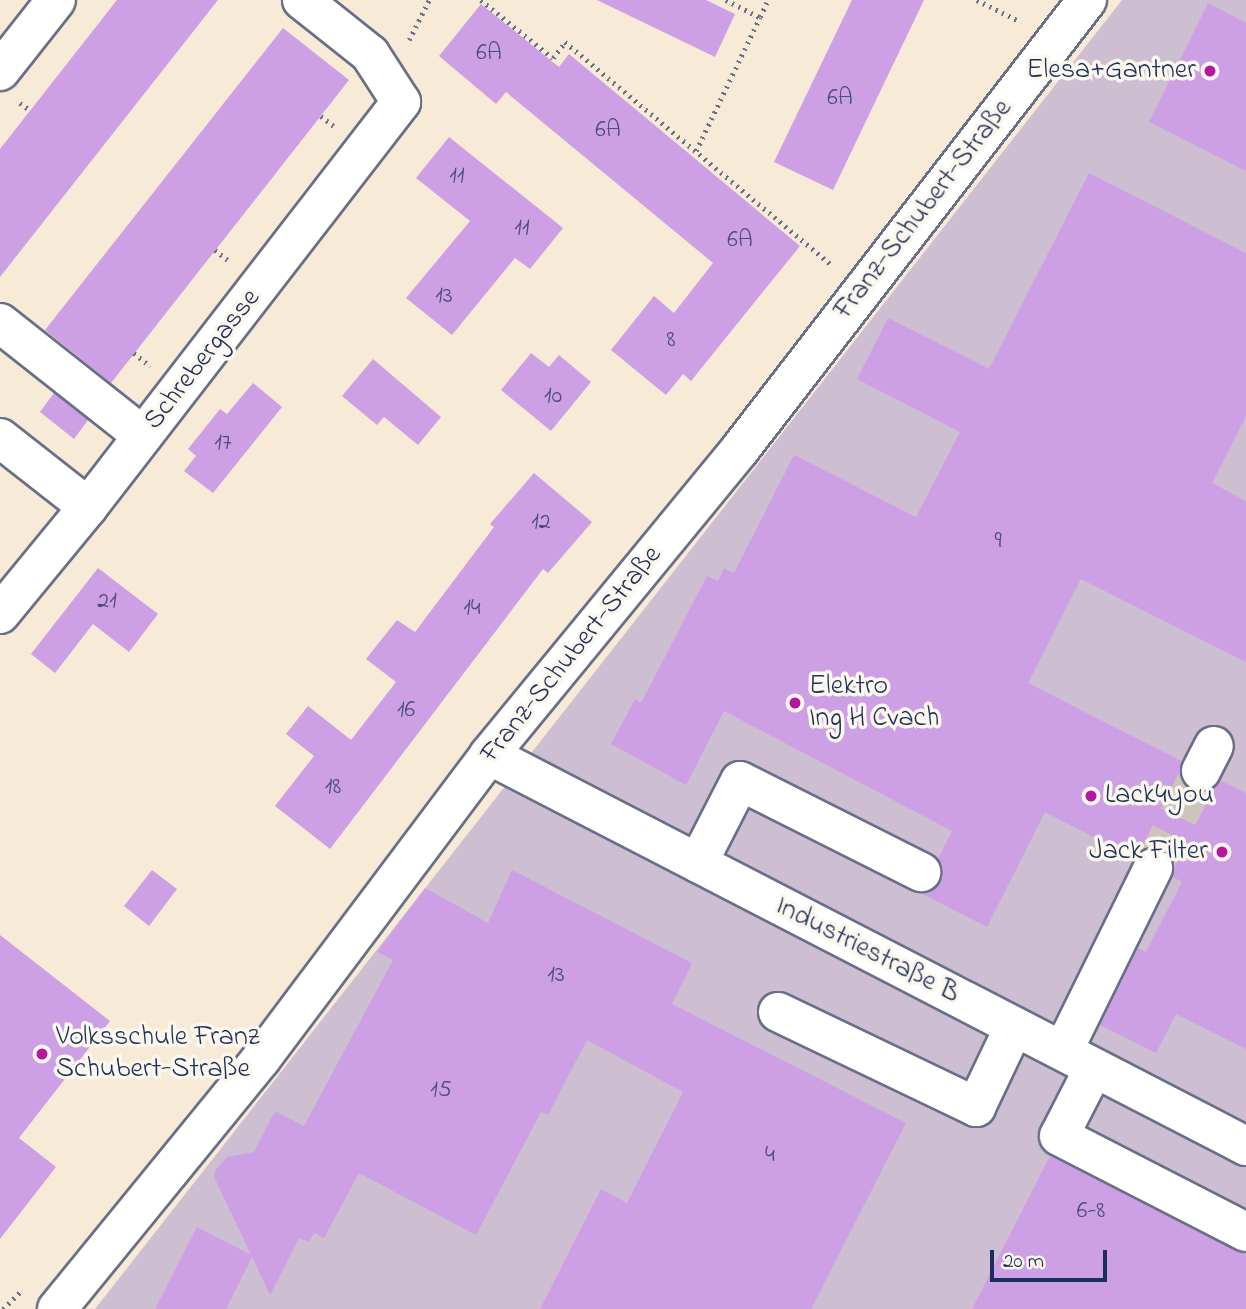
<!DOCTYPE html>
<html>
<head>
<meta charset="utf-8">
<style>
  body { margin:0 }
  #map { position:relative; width:1246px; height:1309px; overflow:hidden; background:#f7ead6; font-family:"Indie Flower",sans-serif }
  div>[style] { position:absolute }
  .industrial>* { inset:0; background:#cebed1 }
  .building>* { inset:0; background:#cda0e5 }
  .minor-tunnel>* { height:38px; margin-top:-19px; transform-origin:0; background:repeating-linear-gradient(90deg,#cbc5be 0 38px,transparent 0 57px) }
  .path>* { height:4.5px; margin-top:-2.25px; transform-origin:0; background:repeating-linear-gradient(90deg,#687088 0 2px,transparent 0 7px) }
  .roads { filter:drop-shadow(2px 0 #687088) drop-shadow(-2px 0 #687088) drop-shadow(0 2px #687088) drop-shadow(0 -2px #687088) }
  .minor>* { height:38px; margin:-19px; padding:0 19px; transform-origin:19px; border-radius:19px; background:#fff }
  .dots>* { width:19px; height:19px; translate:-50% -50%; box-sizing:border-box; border:4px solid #fbf7ec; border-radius:50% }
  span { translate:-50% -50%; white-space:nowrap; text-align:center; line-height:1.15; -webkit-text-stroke:7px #fbf7ec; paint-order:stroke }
  .number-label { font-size:24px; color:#484b80 }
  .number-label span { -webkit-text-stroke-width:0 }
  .poi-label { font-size:28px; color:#1b2f5e }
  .right { translate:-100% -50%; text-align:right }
  .left { translate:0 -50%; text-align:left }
  .street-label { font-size:28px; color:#1b2f5e }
  .scale { position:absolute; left:990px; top:1250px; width:117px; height:32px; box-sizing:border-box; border:4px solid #1b2f5e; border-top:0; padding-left:9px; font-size:21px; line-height:24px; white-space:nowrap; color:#1b2f5e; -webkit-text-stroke:5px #fbf7ec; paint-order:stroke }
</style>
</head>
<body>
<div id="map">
  <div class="industrial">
    <i style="clip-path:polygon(1122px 0,1246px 0,1246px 1309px,95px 1309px)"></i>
  </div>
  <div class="building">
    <i style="clip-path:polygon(117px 0,218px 0,0 277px,0 149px)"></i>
    <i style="clip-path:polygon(597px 0,706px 0,735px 14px,715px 57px)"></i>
    <i style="clip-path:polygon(852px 0,924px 0,833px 190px,774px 162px)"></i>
    <i style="clip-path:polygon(1208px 3px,1246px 23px,1246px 171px,1149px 122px)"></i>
    <i style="clip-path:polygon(481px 4px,559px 67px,569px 54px,800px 246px,691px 381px,683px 374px,666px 395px,611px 350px,654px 296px,674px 313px,713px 263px,506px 92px,496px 104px,439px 56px)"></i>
    <i style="clip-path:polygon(283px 28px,349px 80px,111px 383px,45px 330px)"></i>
    <i style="clip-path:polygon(449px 137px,563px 228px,530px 269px,515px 258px,452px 335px,406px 298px,470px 221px,416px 178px)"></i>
    <i style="clip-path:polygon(1089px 173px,1246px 253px,1246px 416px,1212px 483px,1246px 501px,1246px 662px,1081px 579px,1028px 683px,1181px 761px,1182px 782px,1192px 791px,1212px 790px,1221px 781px,1246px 793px,1246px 1049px,1176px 1014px,1156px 1053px,1100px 1025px,1138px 948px,1146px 952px,1182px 882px,1173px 877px,1171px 856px,1162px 848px,1151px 846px,1134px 858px,1045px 812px,987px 927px,922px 894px,941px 881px,938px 859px,952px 831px,724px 711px,686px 785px,611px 744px,635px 699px,641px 703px,707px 576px,718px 581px,724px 568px,734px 573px,794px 455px,916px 517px,960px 432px,857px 379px,888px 318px,989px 369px)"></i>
    <i style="clip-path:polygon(531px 353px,549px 367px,559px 355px,591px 382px,551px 431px,501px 390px)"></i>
    <i style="clip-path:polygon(373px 359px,441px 417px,418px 445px,384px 417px,377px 425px,342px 396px)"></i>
    <i style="clip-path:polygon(253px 383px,282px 407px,213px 493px,184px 471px,196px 456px,188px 449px,220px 409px,227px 414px)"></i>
    <i style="clip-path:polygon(54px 393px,88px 420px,74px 439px,40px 412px)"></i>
    <i style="clip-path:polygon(534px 473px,592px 522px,548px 573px,543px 569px,330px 849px,275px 806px,314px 756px,286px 734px,308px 706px,351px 740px,396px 682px,366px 659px,397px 620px,415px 632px,494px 527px,490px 524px)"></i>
    <i style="clip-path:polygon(98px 568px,158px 614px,129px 652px,93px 624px,55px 673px,31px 654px)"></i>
    <i style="clip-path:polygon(152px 870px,177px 889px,149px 926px,124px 906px)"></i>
    <i style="clip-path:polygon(512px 870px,692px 963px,672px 1004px,906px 1123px,811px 1309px,540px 1309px,601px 1189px,627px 1203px,683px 1092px,587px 1040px,548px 1115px,541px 1112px,476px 1235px,359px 1173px,324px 1238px,314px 1233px,309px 1242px,299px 1238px,270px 1295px,252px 1257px,226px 1309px,155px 1309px,197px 1227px,251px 1255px,214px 1177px,216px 1169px,227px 1157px,254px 1152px,275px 1111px,304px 1126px,393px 960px,377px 952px,425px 888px,488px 923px)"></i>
    <i style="clip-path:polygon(0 935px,110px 1021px,19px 1138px,56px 1167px,0 1239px)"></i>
    <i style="clip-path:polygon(1050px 1156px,1246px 1255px,1246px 1309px,972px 1309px)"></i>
  </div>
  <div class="minor-tunnel">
    <i style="left:1153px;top:868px;width:108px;rotate:-63.7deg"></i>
  </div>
  <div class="path">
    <i style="left:481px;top:0;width:92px;rotate:38.9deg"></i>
    <i style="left:553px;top:58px;width:20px;rotate:-53deg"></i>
    <i style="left:565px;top:42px;width:348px;rotate:39.9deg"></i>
    <i style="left:726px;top:0;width:38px;rotate:27deg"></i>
    <i style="left:760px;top:17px;width:19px;rotate:-65deg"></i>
    <i style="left:977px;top:0;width:49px;rotate:26.6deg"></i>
    <i style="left:409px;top:40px;width:45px;rotate:-63.4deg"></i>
    <i style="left:20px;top:103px;width:12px;rotate:35deg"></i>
    <i style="left:321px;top:116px;width:16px;rotate:38deg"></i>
    <i style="left:696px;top:151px;width:148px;rotate:-64.5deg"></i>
    <i style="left:215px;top:250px;width:16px;rotate:38deg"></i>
    <i style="left:134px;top:353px;width:21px;rotate:39deg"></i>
    <i style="left:3px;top:1309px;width:24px;rotate:-45deg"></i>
  </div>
  <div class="roads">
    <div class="minor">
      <i style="left:0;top:71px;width:90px;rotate:-51.7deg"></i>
      <i style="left:0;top:323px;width:182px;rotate:38.3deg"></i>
      <i style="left:0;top:438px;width:112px;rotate:38.1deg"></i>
      <i style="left:0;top:614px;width:139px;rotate:-50.6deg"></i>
      <i style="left:88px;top:507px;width:512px;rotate:-52.3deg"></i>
      <i style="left:401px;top:102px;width:57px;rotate:-122.9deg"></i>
      <i style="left:370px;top:54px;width:87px;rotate:-141.5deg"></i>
      <i style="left:489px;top:755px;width:852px;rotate:27.32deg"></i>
      <i style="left:1201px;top:771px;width:28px;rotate:-63deg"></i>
      <i style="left:698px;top:863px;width:92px;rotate:-62.9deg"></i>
      <i style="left:740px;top:781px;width:203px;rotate:26.7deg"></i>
      <i style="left:778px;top:1012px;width:220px;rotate:25.6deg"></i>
      <i style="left:976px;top:1107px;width:89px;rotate:-64.6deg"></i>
      <i style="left:1063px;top:1051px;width:204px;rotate:-63.8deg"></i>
      <i style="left:1094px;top:1068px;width:76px;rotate:117.2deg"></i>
      <i style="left:1059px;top:1136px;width:210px;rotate:27.2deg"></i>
      <i style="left:57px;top:1309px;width:323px;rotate:-50.8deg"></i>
      <i style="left:261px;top:1059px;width:380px;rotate:-53.1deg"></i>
      <i style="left:489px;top:755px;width:397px;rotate:-50.6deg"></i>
      <i style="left:741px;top:448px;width:566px;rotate:-52.32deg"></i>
    </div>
  </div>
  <div class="dots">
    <i style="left:1210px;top:71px;background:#b5179e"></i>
    <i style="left:795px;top:703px;background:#b5179e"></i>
    <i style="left:1091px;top:796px;background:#b5179e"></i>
    <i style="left:1222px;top:852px;background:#b5179e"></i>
    <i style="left:42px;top:1054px;background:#b5179e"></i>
  </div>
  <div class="number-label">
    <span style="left:489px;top:54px">6A</span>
    <span style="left:840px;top:99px">6A</span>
    <span style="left:608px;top:131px">6A</span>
    <span style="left:457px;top:177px">11</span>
    <span style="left:522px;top:229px">11</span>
    <span style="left:740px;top:241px">6A</span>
    <span style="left:444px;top:297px">13</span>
    <span style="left:671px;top:341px">8</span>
    <span style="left:553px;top:397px">10</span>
    <span style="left:223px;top:444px">17</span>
    <span style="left:541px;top:523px">12</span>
    <span style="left:998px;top:542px">9</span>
    <span style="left:107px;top:602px">21</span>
    <span style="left:472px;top:609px">14</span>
    <span style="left:406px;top:711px">16</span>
    <span style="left:333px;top:788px">18</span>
    <span style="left:556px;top:976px">13</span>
    <span style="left:441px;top:1091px">15</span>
    <span style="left:770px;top:1156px">4</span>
    <span style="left:1091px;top:1212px">6-8</span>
  </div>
  <div class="poi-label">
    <span class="right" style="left:1196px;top:71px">Elesa+Gantner</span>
    <span class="left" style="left:809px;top:703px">Elektro<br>Ing H Cvach</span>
    <span class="left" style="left:1105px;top:796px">Lack4you</span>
    <span class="right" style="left:1208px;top:852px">Jack Filter</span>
    <span class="left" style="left:56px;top:1054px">Volksschule Franz<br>Schubert-Straße</span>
  </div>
  <div class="street-label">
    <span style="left:924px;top:210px;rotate:-52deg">Franz-Schubert-Straße</span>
    <span style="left:203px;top:360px;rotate:-52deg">Schrebergasse</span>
    <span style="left:572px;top:655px;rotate:-51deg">Franz-Schubert-Straße</span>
    <span style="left:867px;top:951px;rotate:27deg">Industriestraße B</span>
  </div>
  <div class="scale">20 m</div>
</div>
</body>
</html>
